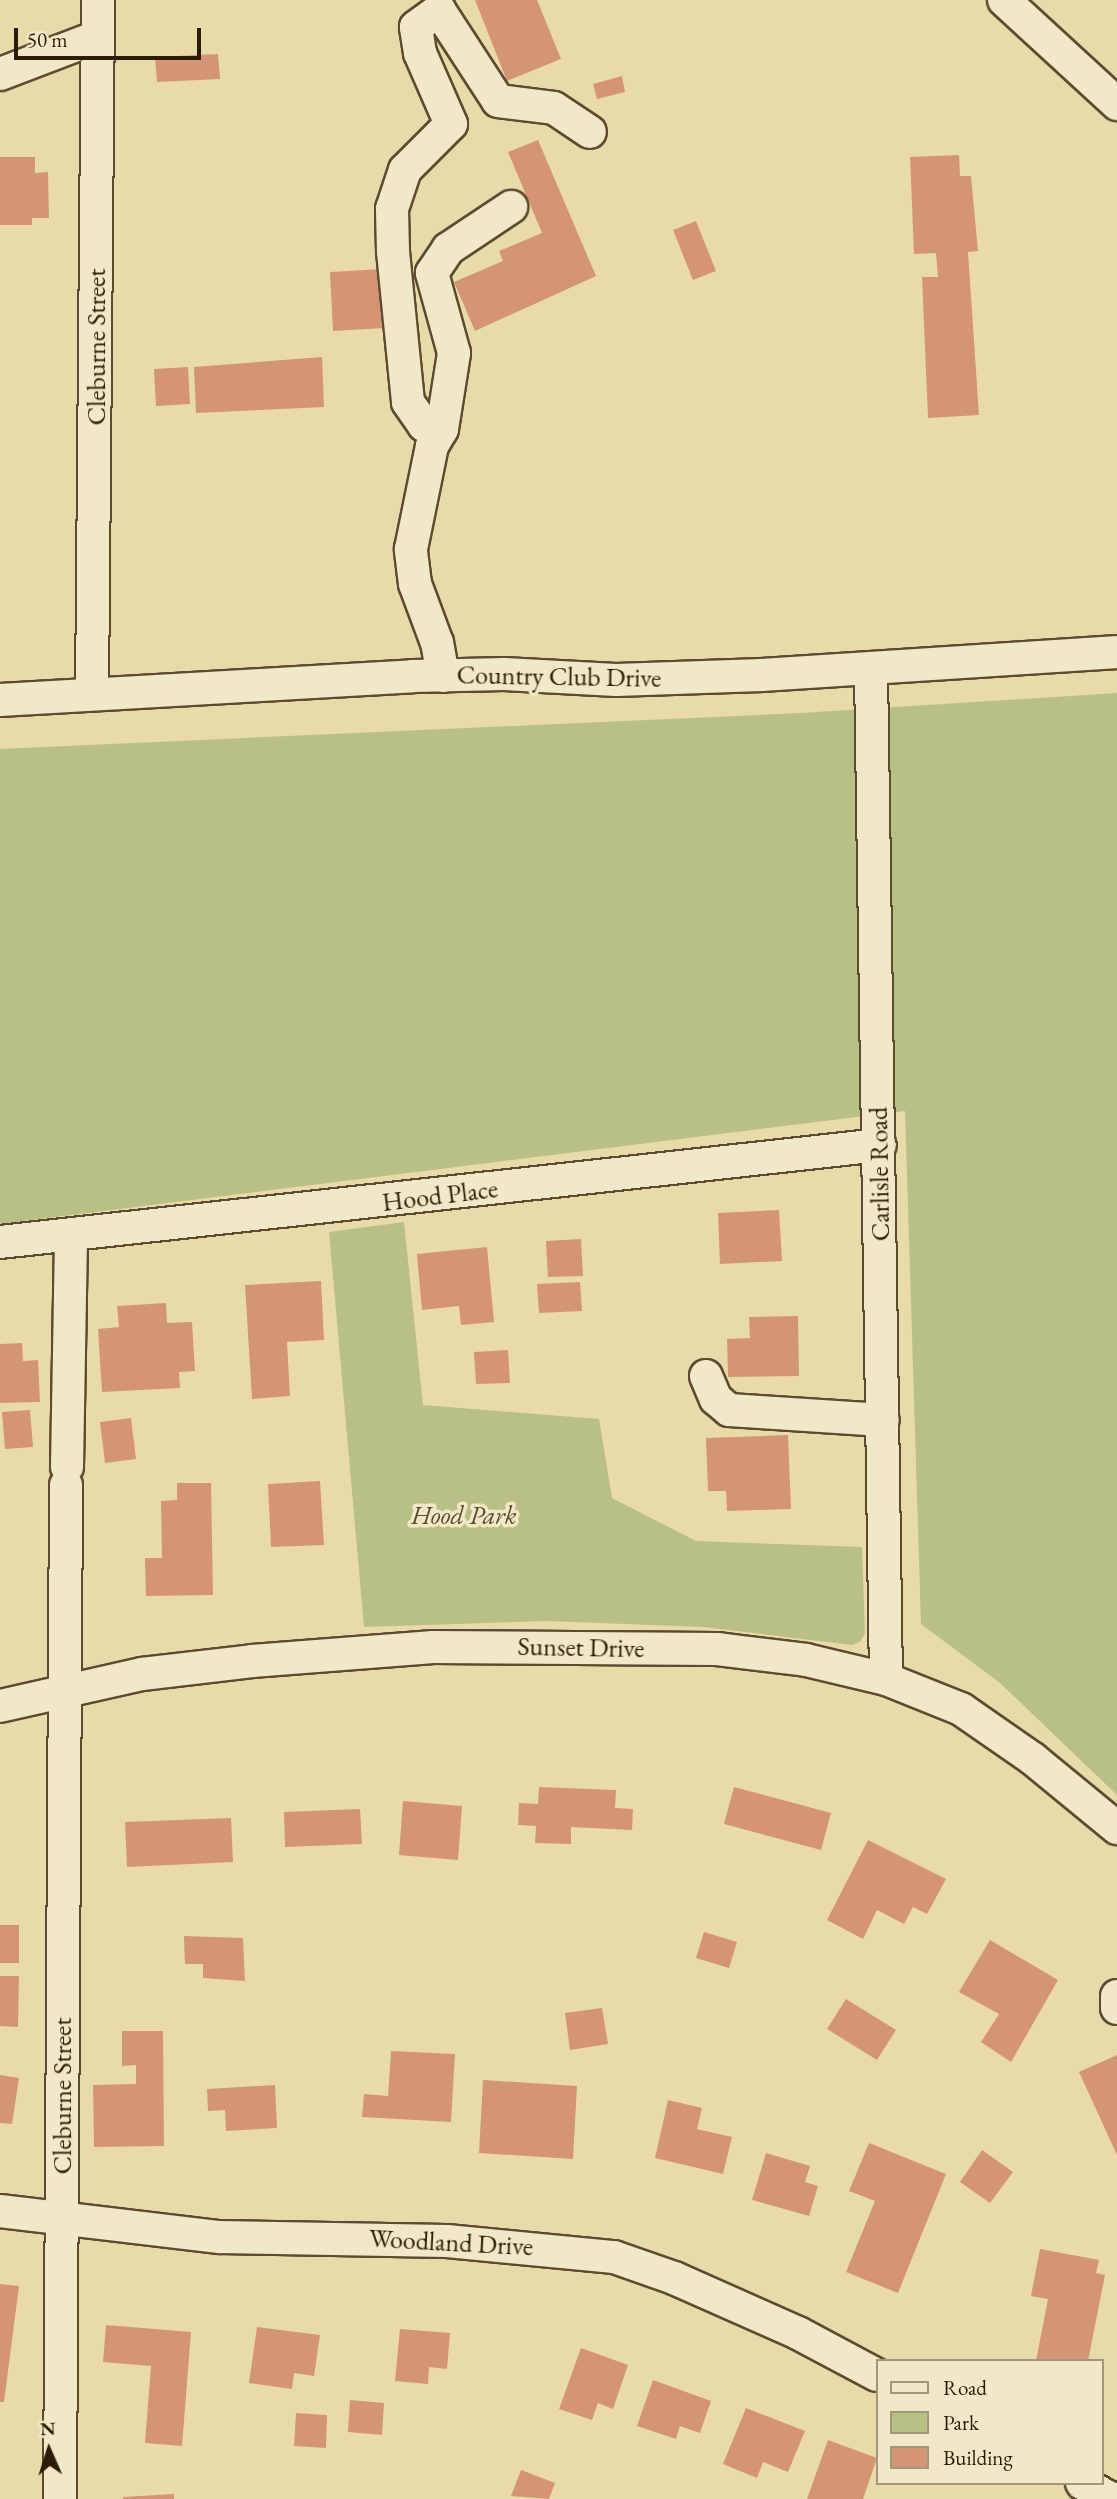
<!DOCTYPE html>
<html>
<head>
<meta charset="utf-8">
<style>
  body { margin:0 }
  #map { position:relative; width:1117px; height:2499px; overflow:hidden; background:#e9dba9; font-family:"EB Garamond",serif }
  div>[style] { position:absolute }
  .green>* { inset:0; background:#b9c086 }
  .building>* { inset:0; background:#d49574 }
  .roads { filter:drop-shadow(2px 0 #5d4b30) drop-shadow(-2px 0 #5d4b30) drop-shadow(0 2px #5d4b30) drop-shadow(0 -2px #5d4b30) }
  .minor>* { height:32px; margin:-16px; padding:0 16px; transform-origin:16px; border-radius:16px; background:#f1e8c7 }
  span { translate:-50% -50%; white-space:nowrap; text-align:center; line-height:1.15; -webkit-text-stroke:7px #f1e8c7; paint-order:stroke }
  .street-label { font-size:26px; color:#2e1b07 }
  .park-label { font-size:26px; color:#584d2d; font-style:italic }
  .legend { position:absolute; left:876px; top:2359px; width:228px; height:126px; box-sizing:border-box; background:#f1e8c7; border:2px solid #a3967a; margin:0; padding:9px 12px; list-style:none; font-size:21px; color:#2e1b07 }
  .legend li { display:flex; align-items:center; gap:14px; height:35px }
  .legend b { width:35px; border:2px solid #a3967a }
  .north { position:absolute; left:14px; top:2415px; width:70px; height:70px; -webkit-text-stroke:5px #f1e8c7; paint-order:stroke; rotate:357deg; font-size:19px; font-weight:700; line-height:28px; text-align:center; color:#2e1b07 }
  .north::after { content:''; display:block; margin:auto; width:24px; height:32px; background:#2e1b07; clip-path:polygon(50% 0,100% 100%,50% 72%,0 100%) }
  .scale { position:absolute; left:14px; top:28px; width:187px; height:32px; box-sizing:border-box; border:4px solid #2e1b07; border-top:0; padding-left:9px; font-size:21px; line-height:24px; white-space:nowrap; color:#2e1b07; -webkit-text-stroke:5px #f1e8c7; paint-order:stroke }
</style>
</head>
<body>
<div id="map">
  <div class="green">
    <i style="clip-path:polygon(1117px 693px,1117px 1795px,1000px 1683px,921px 1624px,905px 1111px,0 1224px,0 749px,801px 713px)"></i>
    <i style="clip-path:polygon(404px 1222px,423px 1405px,599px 1419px,612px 1498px,696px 1541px,862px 1547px,865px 1633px,860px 1642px,852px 1645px,703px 1627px,546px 1621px,364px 1627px,329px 1232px)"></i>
  </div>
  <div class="building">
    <i style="clip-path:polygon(475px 0,537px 0,561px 59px,507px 81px)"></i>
    <i style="clip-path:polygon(218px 54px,220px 79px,157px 82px,155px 57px)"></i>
    <i style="clip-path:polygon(622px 76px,625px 92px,597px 99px,593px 84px)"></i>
    <i style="clip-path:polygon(538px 140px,596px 276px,475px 331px,454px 282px,503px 261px,499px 251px,542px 233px,508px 152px)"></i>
    <i style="clip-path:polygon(959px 155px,960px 176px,971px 176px,978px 251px,968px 252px,979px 415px,928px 418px,922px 277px,938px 277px,936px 253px,914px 254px,910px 157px)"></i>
    <i style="clip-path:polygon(0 157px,35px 157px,35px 173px,48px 172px,49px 218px,32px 218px,32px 225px,0 225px)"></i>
    <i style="clip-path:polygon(696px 221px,716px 271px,693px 280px,673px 230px)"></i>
    <i style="clip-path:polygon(382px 269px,385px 328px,333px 331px,330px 272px)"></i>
    <i style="clip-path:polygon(322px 357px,324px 407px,196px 413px,194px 367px)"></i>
    <i style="clip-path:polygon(188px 367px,190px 404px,156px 406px,154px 369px)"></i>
    <i style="clip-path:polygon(779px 1210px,782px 1261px,720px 1264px,718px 1213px)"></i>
    <i style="clip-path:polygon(581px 1239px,583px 1276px,548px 1277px,546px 1241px)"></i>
    <i style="clip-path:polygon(487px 1247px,494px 1322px,461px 1325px,459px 1306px,422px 1310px,417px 1254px)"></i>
    <i style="clip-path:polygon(321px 1281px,324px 1340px,287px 1342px,290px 1396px,252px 1399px,245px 1285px)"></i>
    <i style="clip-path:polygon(580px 1282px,582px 1311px,539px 1313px,537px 1284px)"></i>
    <i style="clip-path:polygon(166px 1303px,167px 1323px,192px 1322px,195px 1371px,179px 1372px,180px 1388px,102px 1392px,98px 1329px,119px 1327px,117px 1306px)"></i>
    <i style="clip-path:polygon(798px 1316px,799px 1376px,728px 1377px,727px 1339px,750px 1338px,749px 1317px)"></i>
    <i style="clip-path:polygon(22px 1343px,23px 1361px,38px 1360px,40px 1402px,0 1403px,0 1344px)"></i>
    <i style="clip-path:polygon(508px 1350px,510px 1383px,476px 1384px,474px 1352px)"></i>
    <i style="clip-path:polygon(30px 1410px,33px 1447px,5px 1449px,2px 1412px)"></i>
    <i style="clip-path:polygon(131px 1418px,136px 1459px,105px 1463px,100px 1422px)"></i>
    <i style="clip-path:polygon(788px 1435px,791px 1509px,727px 1511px,726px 1491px,708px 1491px,706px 1438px)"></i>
    <i style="clip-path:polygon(320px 1481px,324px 1545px,271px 1547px,268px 1484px)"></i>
    <i style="clip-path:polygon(177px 1483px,211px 1483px,213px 1595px,146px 1596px,145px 1558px,162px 1558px,161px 1501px,177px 1500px)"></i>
    <i style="clip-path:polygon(539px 1787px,616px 1790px,615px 1808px,633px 1809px,632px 1830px,571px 1827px,571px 1844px,535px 1843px,536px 1826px,518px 1825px,519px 1803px,538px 1804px)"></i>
    <i style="clip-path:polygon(734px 1787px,831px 1813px,821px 1850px,724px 1824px)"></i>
    <i style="clip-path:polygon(403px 1801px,462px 1806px,458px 1860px,399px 1855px)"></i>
    <i style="clip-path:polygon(360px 1809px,362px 1844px,285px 1847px,284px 1812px)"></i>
    <i style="clip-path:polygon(231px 1818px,233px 1862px,127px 1867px,125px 1822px)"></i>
    <i style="clip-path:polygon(868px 1840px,946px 1879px,927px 1914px,913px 1907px,904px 1924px,877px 1910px,863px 1939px,827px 1920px)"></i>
    <i style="clip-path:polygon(0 1925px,19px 1925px,19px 1963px,0 1963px)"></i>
    <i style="clip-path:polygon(704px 1932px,737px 1942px,729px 1968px,696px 1958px)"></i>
    <i style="clip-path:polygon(184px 1936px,243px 1938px,245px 1981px,203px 1978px,203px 1964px,185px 1964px)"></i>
    <i style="clip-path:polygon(990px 1940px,1058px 1980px,1011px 2062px,981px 2042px,999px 2014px,959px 1992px)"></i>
    <i style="clip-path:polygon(0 1976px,19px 1976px,18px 2027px,0 2026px)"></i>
    <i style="clip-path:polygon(846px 1999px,896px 2030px,877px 2060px,827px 2029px)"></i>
    <i style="clip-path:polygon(602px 2008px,608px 2044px,570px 2050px,565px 2013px)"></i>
    <i style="clip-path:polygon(122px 2031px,163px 2031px,164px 2146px,94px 2147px,93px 2085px,136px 2084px,136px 2065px,122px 2066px)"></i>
    <i style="clip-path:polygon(391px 2051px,455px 2054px,451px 2122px,362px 2117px,364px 2094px,388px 2096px)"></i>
    <i style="clip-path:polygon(1117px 2055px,1117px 2155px,1079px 2072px)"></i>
    <i style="clip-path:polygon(0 2075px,19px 2078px,12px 2124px,0 2123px)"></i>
    <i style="clip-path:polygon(483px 2080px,577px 2086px,573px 2159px,479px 2153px)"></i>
    <i style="clip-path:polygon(275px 2085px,277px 2128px,226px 2131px,225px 2110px,208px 2111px,207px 2089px)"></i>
    <i style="clip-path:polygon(668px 2100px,702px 2108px,697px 2129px,732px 2137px,723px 2174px,655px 2158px)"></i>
    <i style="clip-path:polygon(869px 2143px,946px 2174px,898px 2293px,846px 2272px,875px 2201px,849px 2191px)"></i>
    <i style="clip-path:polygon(982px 2150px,1013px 2172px,990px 2203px,960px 2182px)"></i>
    <i style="clip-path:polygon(766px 2153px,810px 2166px,805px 2182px,818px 2186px,809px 2216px,752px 2200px)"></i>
    <i style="clip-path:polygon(1040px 2249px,1099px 2260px,1096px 2273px,1105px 2275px,1088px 2361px,1036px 2361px,1048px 2299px,1031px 2296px)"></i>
    <i style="clip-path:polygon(0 2284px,19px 2286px,4px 2402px,0 2402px)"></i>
    <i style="clip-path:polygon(106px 2325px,191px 2332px,182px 2446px,145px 2443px,151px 2366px,103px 2362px)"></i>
    <i style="clip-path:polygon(257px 2327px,320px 2335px,314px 2376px,294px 2373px,292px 2389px,249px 2383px)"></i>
    <i style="clip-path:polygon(400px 2329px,450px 2333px,447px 2369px,429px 2367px,428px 2384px,395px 2381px)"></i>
    <i style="clip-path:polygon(581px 2348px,628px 2365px,613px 2409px,598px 2403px,592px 2420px,559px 2409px)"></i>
    <i style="clip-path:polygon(653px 2380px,711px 2401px,700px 2433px,680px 2426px,676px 2439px,637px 2426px)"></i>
    <i style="clip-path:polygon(350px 2400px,384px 2403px,382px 2435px,348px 2432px)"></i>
    <i style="clip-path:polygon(746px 2408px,805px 2431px,788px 2472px,763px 2462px,757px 2478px,723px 2464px)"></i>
    <i style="clip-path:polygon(296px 2413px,327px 2415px,326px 2448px,294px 2446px)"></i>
    <i style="clip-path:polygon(828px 2440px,877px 2458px,863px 2499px,807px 2499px)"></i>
    <i style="clip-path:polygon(521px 2470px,555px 2483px,549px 2499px,511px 2496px)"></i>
    <i style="clip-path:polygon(174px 2494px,174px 2499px,123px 2499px,123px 2497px)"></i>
  </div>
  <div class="roads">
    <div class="minor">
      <i style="left:1004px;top:0;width:154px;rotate:42.6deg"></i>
      <i style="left:0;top:74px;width:104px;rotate:-20.9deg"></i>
      <i style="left:441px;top:431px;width:18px;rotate:-161deg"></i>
      <i style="left:424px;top:425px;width:28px;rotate:-125deg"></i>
      <i style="left:408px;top:402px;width:152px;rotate:-95.7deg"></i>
      <i style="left:393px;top:251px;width:42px;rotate:-91.4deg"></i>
      <i style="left:392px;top:209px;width:41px;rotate:-71.6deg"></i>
      <i style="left:405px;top:170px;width:65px;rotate:-45deg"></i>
      <i style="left:451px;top:124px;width:77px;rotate:-113.6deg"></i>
      <i style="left:420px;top:53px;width:26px;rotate:-99deg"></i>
      <i style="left:416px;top:27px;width:29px;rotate:-36deg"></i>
      <i style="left:439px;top:10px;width:108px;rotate:57deg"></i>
      <i style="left:498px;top:101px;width:56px;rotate:7.1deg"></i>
      <i style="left:554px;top:108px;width:43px;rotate:33.7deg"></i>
      <i style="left:871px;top:669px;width:1010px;rotate:89.15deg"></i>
      <i style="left:443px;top:676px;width:34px;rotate:-100deg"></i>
      <i style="left:437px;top:643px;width:63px;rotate:-110.4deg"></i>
      <i style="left:415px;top:584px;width:35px;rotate:-97deg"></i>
      <i style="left:411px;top:549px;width:105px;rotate:-78.5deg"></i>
      <i style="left:432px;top:446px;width:20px;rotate:-60deg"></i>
      <i style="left:442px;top:429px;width:77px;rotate:-81deg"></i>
      <i style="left:454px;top:353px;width:83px;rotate:-105.4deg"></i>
      <i style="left:432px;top:273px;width:29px;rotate:-56deg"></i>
      <i style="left:448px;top:249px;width:76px;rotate:-33.7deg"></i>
      <i style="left:92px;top:694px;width:694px;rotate:-89.5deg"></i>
      <i style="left:0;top:700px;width:414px;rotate:-3.3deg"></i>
      <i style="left:413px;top:676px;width:91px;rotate:-1.3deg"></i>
      <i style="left:504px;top:674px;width:112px;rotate:3.1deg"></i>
      <i style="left:616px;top:680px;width:146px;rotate:-2deg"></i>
      <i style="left:762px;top:675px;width:356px;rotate:-3.7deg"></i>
      <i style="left:0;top:1242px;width:885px;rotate:-6.29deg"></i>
      <i style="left:706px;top:1376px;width:25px;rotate:67deg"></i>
      <i style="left:716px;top:1399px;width:17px;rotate:40deg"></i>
      <i style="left:729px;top:1410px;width:154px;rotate:3.7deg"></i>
      <i style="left:67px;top:1467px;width:230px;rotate:-89deg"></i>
      <i style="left:0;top:1706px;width:146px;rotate:-12.7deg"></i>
      <i style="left:142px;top:1674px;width:111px;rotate:-6.7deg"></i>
      <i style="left:252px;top:1661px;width:182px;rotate:-4.4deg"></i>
      <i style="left:433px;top:1647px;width:284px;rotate:0.4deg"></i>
      <i style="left:717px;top:1649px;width:90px;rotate:7deg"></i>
      <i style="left:806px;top:1660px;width:82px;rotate:13.4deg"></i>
      <i style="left:886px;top:1679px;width:81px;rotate:21.8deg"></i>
      <i style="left:961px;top:1709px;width:88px;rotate:34.8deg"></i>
      <i style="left:1033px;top:1759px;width:109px;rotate:39.4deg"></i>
      <i style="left:1117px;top:1996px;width:12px;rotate:90deg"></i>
      <i style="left:0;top:2211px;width:221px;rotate:6.8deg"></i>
      <i style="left:219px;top:2237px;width:228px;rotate:1deg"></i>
      <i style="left:447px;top:2241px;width:168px;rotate:5.5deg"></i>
      <i style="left:614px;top:2257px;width:64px;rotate:19.3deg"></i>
      <i style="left:674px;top:2278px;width:136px;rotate:23.9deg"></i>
      <i style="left:798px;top:2333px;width:89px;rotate:28deg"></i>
      <i style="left:1082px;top:2483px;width:34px;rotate:28deg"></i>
      <i style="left:60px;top:2499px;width:1014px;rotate:-89.66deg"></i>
    </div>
  </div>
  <div class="street-label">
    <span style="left:97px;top:347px;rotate:-90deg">Cleburne Street</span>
    <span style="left:559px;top:677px;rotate:1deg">Country Club Drive</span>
    <span style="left:880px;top:1174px;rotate:-91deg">Carlisle Road</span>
    <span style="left:440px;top:1196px;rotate:-7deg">Hood Place</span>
    <span style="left:581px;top:1648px;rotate:1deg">Sunset Drive</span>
    <span style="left:63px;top:2096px;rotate:-90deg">Cleburne Street</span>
    <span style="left:451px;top:2243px;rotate:3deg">Woodland Drive</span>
  </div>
  <div class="park-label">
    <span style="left:464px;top:1516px">Hood Park</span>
  </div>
  <ul class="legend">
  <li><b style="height:9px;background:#f1e8c7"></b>Road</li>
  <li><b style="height:19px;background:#b9c086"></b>Park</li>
  <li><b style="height:19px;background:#d49574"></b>Building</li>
  </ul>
  <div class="north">N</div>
  <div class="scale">50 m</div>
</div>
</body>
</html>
